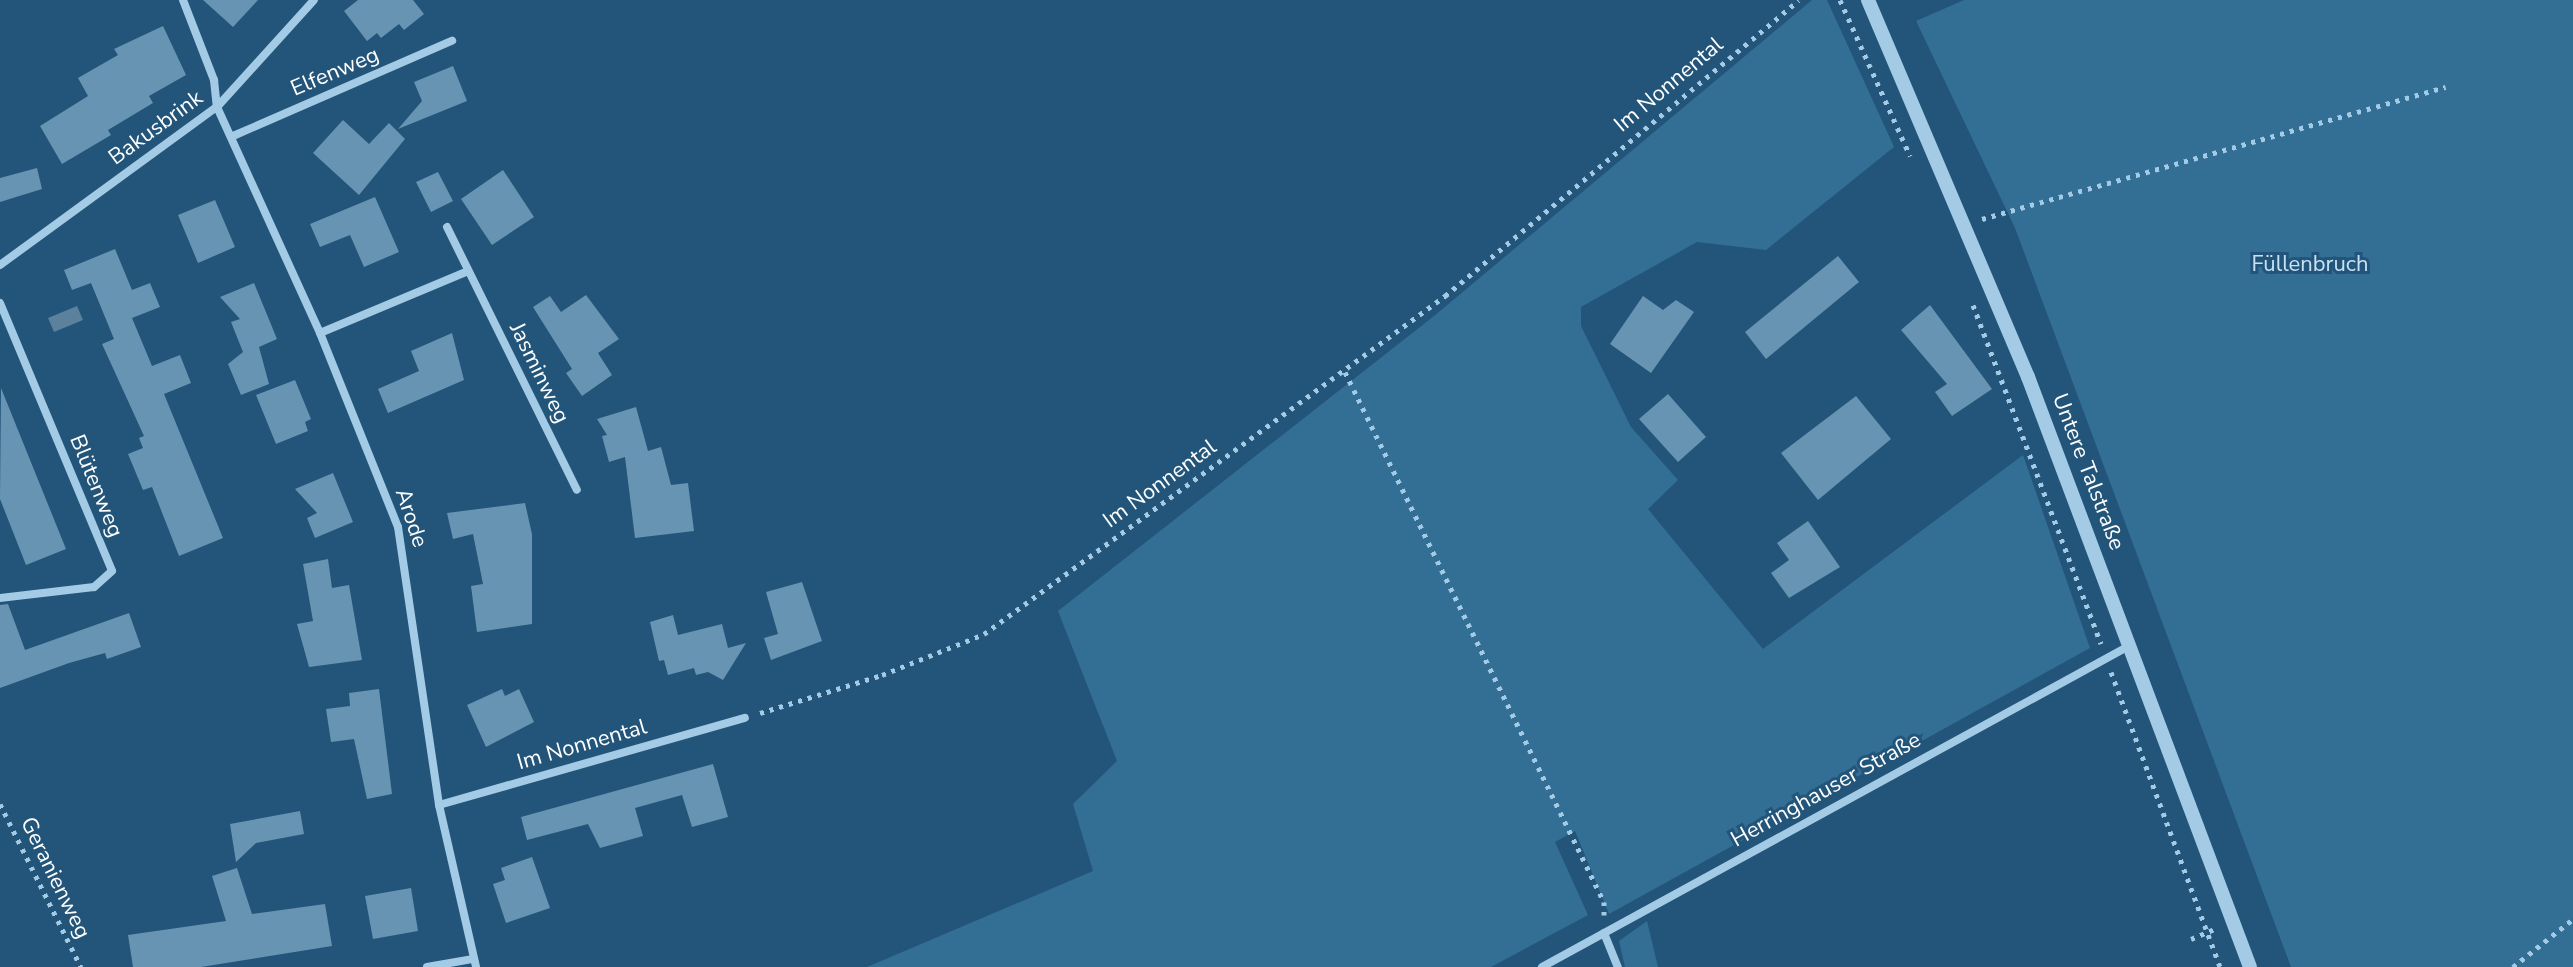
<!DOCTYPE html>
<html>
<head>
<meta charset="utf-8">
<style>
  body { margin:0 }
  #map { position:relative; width:2573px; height:967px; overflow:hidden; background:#225579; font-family:"Nunito Sans",sans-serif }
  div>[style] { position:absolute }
  .green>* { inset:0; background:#336e95 }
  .water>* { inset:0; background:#5c819d }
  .building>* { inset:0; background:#6794b2 }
  .path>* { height:5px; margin-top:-2.5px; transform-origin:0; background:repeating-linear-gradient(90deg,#a4cbe5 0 4px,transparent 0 10px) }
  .minor>* { height:8px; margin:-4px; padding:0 4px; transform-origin:4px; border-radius:4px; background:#a4cbe5 }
  .tertiary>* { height:14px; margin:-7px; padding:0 7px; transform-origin:7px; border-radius:7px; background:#a4cbe5 }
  span { translate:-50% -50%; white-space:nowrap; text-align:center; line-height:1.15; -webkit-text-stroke:6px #225579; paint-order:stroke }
  .street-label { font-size:22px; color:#fff }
  .park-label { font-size:22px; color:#c7e2f4 }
</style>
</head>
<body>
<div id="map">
  <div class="green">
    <i style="clip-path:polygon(1812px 0,1827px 0,1894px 147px,1766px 250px,1697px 242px,1581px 307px,1581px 326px,1631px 427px,1678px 480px,1648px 509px,1763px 649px,2023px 455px,2090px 648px,1609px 914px,1575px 831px,1555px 842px,1588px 915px,1491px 967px,867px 967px,1093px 871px,1073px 804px,1117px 761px,1058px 611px,1434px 316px)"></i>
    <i style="clip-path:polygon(1964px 0,2573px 0,2573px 967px,2291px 967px,2015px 228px,1916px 21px)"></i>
    <i style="clip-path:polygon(1647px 921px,1658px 967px,1625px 967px,1619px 941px)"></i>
  </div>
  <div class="water">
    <i style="clip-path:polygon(77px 306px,83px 320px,54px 332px,48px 318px)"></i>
  </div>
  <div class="building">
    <i style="clip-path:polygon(203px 0,258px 0,233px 27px)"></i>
    <i style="clip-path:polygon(358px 0,413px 0,424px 14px,404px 30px,399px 24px,381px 38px,377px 33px,367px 41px,344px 11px)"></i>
    <i style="clip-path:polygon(163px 26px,186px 75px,149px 96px,153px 103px,108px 130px,111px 135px,62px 164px,40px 126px,88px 96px,78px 78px,118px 55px,114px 49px)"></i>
    <i style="clip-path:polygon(453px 66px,467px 101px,398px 129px,422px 101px,414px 82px)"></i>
    <i style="clip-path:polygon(343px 120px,369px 144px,389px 123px,405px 139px,359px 195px,313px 153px)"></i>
    <i style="clip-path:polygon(37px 168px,42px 189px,0 202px,0 178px)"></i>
    <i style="clip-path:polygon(503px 170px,534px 217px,492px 245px,461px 199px)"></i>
    <i style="clip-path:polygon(438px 172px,453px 201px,431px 212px,416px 182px)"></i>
    <i style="clip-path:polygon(375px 197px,399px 252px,364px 267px,350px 235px,320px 247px,310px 224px)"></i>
    <i style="clip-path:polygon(215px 200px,235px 247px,198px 263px,178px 215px)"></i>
    <i style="clip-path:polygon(115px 249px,132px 290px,150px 283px,160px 307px,132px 318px,152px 366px,180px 355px,191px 383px,164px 394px,223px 538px,179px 556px,152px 487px,143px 490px,128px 454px,143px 448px,139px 438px,144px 436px,102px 344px,114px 339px,91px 283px,72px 290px,64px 270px)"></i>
    <i style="clip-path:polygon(1838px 256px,1859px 282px,1766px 359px,1745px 332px)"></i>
    <i style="clip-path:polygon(254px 283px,277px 339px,259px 347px,269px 384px,241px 395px,228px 364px,243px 352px,231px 322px,240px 319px,220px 297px)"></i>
    <i style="clip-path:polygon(586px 295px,619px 339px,598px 353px,612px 375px,582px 396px,566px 373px,572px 369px,533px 307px,550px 296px,561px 312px)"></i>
    <i style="clip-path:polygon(1643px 296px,1663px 310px,1676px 300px,1694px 312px,1651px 373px,1610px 344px)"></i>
    <i style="clip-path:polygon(1930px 305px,1992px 389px,1952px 416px,1935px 392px,1947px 384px,1901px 330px)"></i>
    <i style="clip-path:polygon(452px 333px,464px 380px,388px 413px,378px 389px,419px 371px,411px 351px)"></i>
    <i style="clip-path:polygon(295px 380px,311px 419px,305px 422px,308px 431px,276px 444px,256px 395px)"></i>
    <i style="clip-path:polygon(1px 388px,66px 549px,26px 565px,0 499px)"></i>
    <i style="clip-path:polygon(1668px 394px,1706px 437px,1678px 462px,1639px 419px)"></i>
    <i style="clip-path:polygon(1856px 396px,1891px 439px,1818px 500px,1781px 453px)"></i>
    <i style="clip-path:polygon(636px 407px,648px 451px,661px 447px,671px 485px,688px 483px,694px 531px,635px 538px,625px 457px,609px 462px,602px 436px,607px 435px,597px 419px)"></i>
    <i style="clip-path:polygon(333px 473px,353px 522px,315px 538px,307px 518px,317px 513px,295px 489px)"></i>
    <i style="clip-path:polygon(525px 503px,532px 534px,532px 624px,477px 632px,471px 586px,483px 584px,473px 534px,453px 539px,447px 513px)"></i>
    <i style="clip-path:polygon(1808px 521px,1840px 567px,1789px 598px,1771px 573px,1789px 560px,1777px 543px)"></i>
    <i style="clip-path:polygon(328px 559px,332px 588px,349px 585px,362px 660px,309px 667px,297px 624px,313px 621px,303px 564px)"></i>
    <i style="clip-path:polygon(802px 582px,822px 641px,771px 660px,764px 638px,778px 634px,766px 592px)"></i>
    <i style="clip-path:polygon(8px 604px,25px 650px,129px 613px,141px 647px,107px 659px,105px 653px,69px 663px,0 688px,0 605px)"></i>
    <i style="clip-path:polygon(673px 615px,678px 635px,722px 624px,728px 648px,746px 643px,723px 680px,708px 672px,696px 675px,694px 668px,668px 675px,664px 660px,659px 661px,650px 622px)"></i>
    <i style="clip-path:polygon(379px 689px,392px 794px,367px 799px,354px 739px,331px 742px,326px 709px,350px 706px,349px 693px)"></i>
    <i style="clip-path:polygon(502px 689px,505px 696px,519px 689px,534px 722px,486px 747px,467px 705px)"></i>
    <i style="clip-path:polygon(713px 764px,728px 817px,692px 827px,682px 795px,635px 808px,643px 836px,600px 848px,588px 824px,527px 840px,521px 817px)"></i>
    <i style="clip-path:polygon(300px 811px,304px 834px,256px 843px,236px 862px,230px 824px)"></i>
    <i style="clip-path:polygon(532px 857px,550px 908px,506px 923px,493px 884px,505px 880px,501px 868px)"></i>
    <i style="clip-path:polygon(237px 868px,252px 914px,325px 904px,332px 946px,201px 967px,133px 967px,128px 935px,226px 921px,212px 876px)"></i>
    <i style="clip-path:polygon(411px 888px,418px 931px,373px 939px,365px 896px)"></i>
  </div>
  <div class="path">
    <i style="left:1840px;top:0;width:171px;rotate:65.8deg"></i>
    <i style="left:1982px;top:219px;width:482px;rotate:-15.9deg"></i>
    <i style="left:1973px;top:305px;width:362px;rotate:69.3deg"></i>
    <i style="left:1345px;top:372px;width:590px;rotate:63.96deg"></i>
    <i style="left:1604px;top:902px;width:13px;rotate:90deg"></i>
    <i style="left:2111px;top:672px;width:314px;rotate:69.7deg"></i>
    <i style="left:760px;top:713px;width:128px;rotate:-17.3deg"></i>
    <i style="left:882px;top:675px;width:110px;rotate:-21.9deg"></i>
    <i style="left:984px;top:634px;width:572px;rotate:-36.25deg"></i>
    <i style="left:1445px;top:296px;width:461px;rotate:-39.9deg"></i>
    <i style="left:0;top:804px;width:182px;rotate:63.6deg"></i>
    <i style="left:2191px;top:939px;width:28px;rotate:-23deg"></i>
    <i style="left:2513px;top:967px;width:77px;rotate:-38.7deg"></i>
  </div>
  <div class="minor">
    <i style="left:183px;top:0;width:86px;rotate:68.8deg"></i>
    <i style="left:214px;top:80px;width:27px;rotate:84deg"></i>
    <i style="left:217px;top:107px;width:248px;rotate:65.5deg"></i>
    <i style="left:320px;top:333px;width:209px;rotate:68.1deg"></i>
    <i style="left:398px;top:527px;width:281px;rotate:81.6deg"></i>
    <i style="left:439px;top:805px;width:166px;rotate:77.1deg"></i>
    <i style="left:233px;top:136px;width:239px;rotate:-23.5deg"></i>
    <i style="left:447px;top:227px;width:293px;rotate:63.7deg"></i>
    <i style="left:0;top:265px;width:268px;rotate:-36.1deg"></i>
    <i style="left:217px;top:107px;width:144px;rotate:-47.8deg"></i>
    <i style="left:0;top:303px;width:290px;rotate:67.3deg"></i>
    <i style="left:112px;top:571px;width:24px;rotate:138deg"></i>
    <i style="left:94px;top:587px;width:95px;rotate:173.3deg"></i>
    <i style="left:320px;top:333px;width:160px;rotate:-22.7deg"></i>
    <i style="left:439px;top:805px;width:318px;rotate:-15.9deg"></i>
    <i style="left:1604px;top:933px;width:37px;rotate:68deg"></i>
    <i style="left:427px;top:967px;width:47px;rotate:-9.9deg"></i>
    <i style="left:1542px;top:967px;width:669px;rotate:-28.67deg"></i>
  </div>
  <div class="tertiary">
    <i style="left:1868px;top:0;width:410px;rotate:67deg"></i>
    <i style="left:2028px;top:377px;width:630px;rotate:69.38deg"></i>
  </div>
  <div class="street-label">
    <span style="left:335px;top:72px;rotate:-23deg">Elfenweg</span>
    <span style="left:1669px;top:85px;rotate:-40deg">Im Nonnental</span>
    <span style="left:156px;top:128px;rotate:-36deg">Bakusbrink</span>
    <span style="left:539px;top:373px;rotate:64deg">Jasminweg</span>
    <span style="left:2088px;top:472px;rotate:69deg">Untere Talstraße</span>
    <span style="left:1160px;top:484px;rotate:-36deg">Im Nonnental</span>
    <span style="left:96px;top:486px;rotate:68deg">Blütenweg</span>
    <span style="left:411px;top:518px;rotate:72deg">Arode</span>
    <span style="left:582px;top:745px;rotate:-16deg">Im Nonnental</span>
    <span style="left:1826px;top:790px;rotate:-29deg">Herringhauser Straße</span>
    <span style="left:55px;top:878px;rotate:64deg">Geranienweg</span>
  </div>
  <div class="park-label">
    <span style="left:2310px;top:265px">Füllenbruch</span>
  </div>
</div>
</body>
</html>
